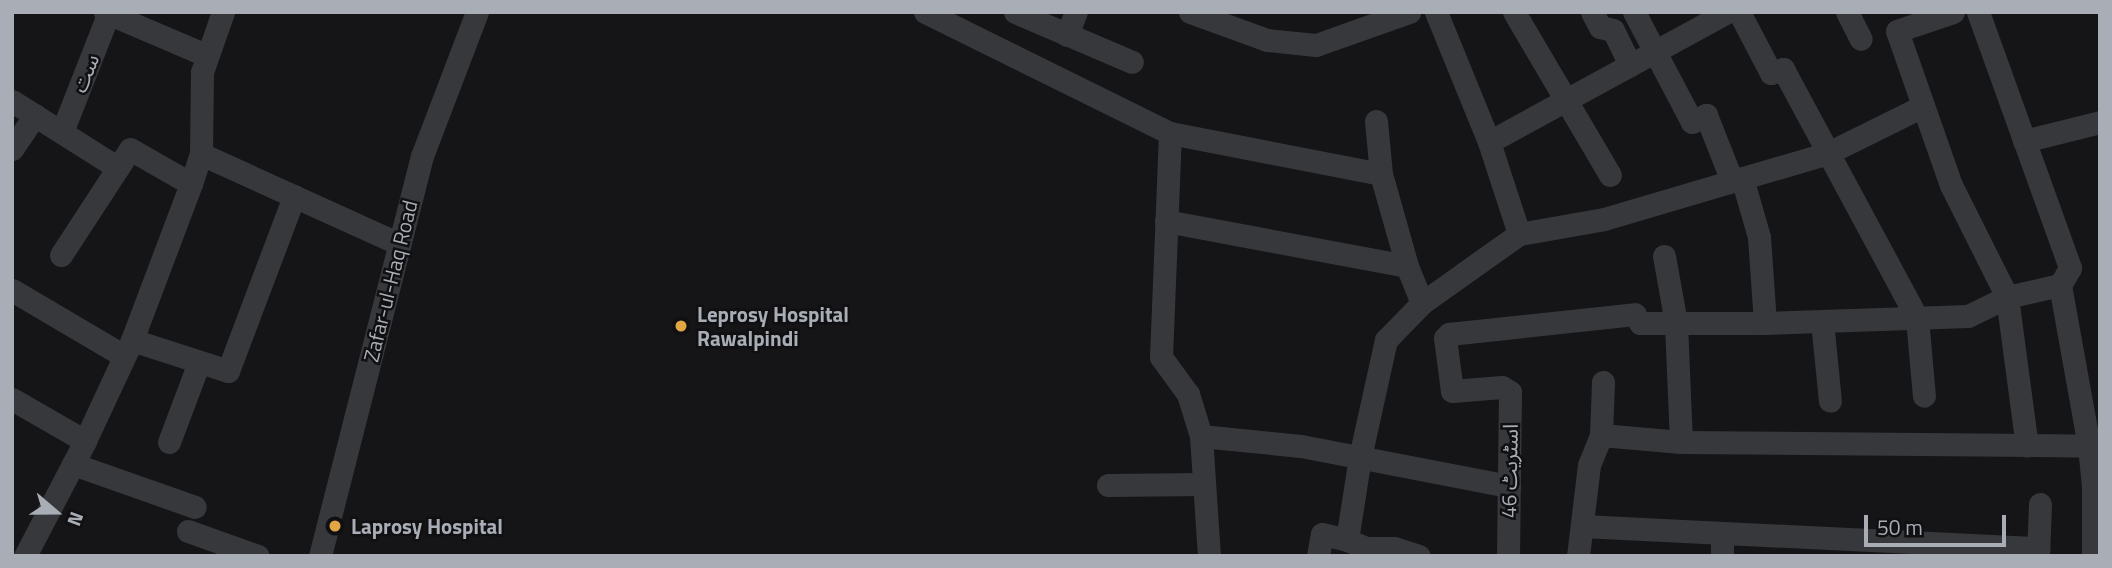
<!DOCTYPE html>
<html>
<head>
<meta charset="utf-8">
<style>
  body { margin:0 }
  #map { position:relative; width:2112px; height:568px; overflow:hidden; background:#151517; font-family:"Titillium Web","Noto Sans Arabic",sans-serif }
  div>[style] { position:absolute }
  .minor>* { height:23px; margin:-11.5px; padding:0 11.5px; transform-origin:11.5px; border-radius:11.5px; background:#37383c }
  .dots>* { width:19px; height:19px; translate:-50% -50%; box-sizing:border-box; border:4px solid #101012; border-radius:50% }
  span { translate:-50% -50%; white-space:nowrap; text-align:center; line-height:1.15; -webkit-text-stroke:5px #101012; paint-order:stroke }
  .street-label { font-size:21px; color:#a8adb6 }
  .poi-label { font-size:21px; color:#a8adb6; font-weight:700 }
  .left { translate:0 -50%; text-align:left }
  .frame { position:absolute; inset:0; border:14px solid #a8adb6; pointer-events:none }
  .north { position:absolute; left:21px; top:477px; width:70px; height:70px; -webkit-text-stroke:5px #101012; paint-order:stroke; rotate:110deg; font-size:19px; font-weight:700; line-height:28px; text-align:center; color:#a8adb6 }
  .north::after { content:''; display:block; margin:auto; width:24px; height:32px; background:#a8adb6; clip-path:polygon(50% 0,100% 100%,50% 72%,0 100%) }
  .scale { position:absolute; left:1864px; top:515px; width:142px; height:32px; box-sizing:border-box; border:4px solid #a8adb6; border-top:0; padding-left:9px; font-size:21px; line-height:24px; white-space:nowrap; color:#a8adb6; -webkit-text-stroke:5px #101012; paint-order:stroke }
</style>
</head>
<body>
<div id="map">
  <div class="minor">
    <i style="left:105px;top:12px;width:110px;rotate:23.1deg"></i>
    <i style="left:925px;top:12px;width:273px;rotate:26.3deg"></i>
    <i style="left:1170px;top:133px;width:224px;rotate:92.3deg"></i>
    <i style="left:1161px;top:357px;width:46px;rotate:53.9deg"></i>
    <i style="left:1188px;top:394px;width:44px;rotate:72.8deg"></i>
    <i style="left:1201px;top:436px;width:120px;rotate:86.2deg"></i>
    <i style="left:1015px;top:12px;width:127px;rotate:23.1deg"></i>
    <i style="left:1190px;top:12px;width:82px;rotate:20deg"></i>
    <i style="left:1267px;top:40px;width:49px;rotate:5.8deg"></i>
    <i style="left:1316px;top:45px;width:99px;rotate:-19.5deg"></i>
    <i style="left:1436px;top:12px;width:140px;rotate:67.8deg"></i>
    <i style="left:1489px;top:142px;width:97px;rotate:71.9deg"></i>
    <i style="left:1514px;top:12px;width:189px;rotate:59.5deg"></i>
    <i style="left:1592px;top:12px;width:17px;rotate:62deg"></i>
    <i style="left:1600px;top:27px;width:13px;rotate:13deg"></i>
    <i style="left:1613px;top:30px;width:39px;rotate:64deg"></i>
    <i style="left:1634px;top:12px;width:124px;rotate:62.2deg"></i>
    <i style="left:1692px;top:122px;width:16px;rotate:-27deg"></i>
    <i style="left:1706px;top:115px;width:71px;rotate:68.5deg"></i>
    <i style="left:1739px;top:12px;width:69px;rotate:62.3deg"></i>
    <i style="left:1771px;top:73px;width:13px;rotate:-18deg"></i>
    <i style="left:1783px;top:69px;width:283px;rotate:61.7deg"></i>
    <i style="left:1917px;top:318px;width:78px;rotate:84.9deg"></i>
    <i style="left:1847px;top:12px;width:30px;rotate:63deg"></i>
    <i style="left:1953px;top:12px;width:59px;rotate:161.3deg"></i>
    <i style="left:1897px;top:31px;width:163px;rotate:70.7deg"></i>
    <i style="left:1951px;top:185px;width:125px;rotate:63.4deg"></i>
    <i style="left:2007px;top:297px;width:150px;rotate:82.4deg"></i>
    <i style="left:1978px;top:12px;width:272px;rotate:70.2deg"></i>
    <i style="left:2070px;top:268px;width:20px;rotate:120deg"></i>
    <i style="left:2060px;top:285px;width:164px;rotate:79.8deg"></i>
    <i style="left:2089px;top:446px;width:40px;rotate:84.3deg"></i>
    <i style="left:2093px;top:486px;width:70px;rotate:90deg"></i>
    <i style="left:1067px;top:35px;width:25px;rotate:-69deg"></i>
    <i style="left:12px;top:101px;width:125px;rotate:32.3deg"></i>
    <i style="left:1376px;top:121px;width:53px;rotate:84.6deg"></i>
    <i style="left:1381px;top:174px;width:96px;rotate:74.2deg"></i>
    <i style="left:1407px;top:266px;width:40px;rotate:68deg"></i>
    <i style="left:62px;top:132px;width:129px;rotate:-68.6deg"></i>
    <i style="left:1170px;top:133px;width:215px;rotate:11deg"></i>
    <i style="left:2024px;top:141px;width:78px;rotate:-14deg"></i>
    <i style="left:1489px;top:142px;width:271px;rotate:-28.6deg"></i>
    <i style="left:12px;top:149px;width:41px;rotate:-55.9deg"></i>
    <i style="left:201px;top:154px;width:217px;rotate:24.4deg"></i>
    <i style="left:1742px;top:178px;width:61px;rotate:73.9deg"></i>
    <i style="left:1759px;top:237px;width:86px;rotate:86deg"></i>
    <i style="left:1166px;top:221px;width:245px;rotate:10.6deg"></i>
    <i style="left:61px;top:255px;width:126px;rotate:-56.9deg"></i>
    <i style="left:130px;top:149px;width:70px;rotate:29.8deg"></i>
    <i style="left:1664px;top:256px;width:68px;rotate:79.8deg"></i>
    <i style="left:1676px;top:323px;width:119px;rotate:87.6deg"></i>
    <i style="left:12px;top:290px;width:130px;rotate:30.5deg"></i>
    <i style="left:1822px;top:321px;width:80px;rotate:84.3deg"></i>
    <i style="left:1640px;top:323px;width:125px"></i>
    <i style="left:1765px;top:323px;width:203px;rotate:-2deg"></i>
    <i style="left:1968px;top:316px;width:43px;rotate:-26deg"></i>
    <i style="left:2007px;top:297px;width:54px;rotate:-12.8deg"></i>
    <i style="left:132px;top:340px;width:101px;rotate:17.9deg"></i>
    <i style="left:228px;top:371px;width:187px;rotate:-69.3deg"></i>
    <i style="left:12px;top:399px;width:84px;rotate:29.9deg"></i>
    <i style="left:1601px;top:435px;width:80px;rotate:5deg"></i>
    <i style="left:1681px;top:442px;width:419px;rotate:0.5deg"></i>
    <i style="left:1201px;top:436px;width:100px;rotate:5.7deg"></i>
    <i style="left:1301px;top:446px;width:212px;rotate:10.9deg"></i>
    <i style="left:169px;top:442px;width:85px;rotate:-69.4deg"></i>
    <i style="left:73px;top:464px;width:129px;rotate:19.4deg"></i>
    <i style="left:1108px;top:485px;width:96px;rotate:-0.6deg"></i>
    <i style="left:1582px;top:526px;width:457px;rotate:2.8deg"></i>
    <i style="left:188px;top:531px;width:74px;rotate:19.7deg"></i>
    <i style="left:1347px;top:540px;width:21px;rotate:23deg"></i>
    <i style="left:1366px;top:548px;width:28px"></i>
    <i style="left:1394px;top:548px;width:26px;rotate:18deg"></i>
    <i style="left:25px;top:556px;width:130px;rotate:-62.4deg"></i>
    <i style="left:85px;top:441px;width:111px;rotate:-65deg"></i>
    <i style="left:132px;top:340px;width:167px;rotate:-69.3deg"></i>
    <i style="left:191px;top:184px;width:32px;rotate:-72deg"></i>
    <i style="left:201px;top:154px;width:82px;rotate:-89.3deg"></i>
    <i style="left:202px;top:72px;width:64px;rotate:-70.7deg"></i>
    <i style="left:320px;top:556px;width:413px;rotate:-75.7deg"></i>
    <i style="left:422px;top:156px;width:154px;rotate:-69.1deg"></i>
    <i style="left:1318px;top:556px;width:22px;rotate:-80deg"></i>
    <i style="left:1322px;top:534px;width:26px;rotate:13deg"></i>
    <i style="left:1347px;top:540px;width:84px;rotate:-81.1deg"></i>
    <i style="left:1360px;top:457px;width:120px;rotate:-77.5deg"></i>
    <i style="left:1386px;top:340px;width:52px;rotate:-45.8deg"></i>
    <i style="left:1422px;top:303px;width:119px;rotate:-35.4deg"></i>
    <i style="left:1519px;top:234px;width:86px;rotate:-10deg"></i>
    <i style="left:1604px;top:219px;width:234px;rotate:-16.4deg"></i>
    <i style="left:1828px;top:153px;width:106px;rotate:-26.3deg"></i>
    <i style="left:1508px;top:556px;width:164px;rotate:-89.3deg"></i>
    <i style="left:1510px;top:392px;width:9px;rotate:-148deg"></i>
    <i style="left:1502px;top:387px;width:50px;rotate:175.4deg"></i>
    <i style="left:1452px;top:391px;width:53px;rotate:-97.5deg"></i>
    <i style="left:1445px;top:338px;width:6px;rotate:-45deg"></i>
    <i style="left:1449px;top:334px;width:187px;rotate:-6.1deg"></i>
    <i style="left:1578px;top:556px;width:92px;rotate:-83.1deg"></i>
    <i style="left:1589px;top:465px;width:32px;rotate:-68deg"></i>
    <i style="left:1601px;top:435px;width:53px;rotate:-87.8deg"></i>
    <i style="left:1722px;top:556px;width:23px;rotate:-90deg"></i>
    <i style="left:2038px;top:556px;width:52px;rotate:-87.8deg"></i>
  </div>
  <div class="dots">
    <i style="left:681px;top:326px;background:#e2a543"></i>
    <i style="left:335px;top:526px;background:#e2a543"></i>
  </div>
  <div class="street-label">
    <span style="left:85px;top:73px;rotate:-68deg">ست</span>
    <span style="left:390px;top:281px;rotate:-76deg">Zafar-ul-Haq Road</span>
    <span style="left:1509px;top:471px;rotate:-89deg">اسٹریٹ 46</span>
  </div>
  <div class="poi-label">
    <span class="left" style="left:697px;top:326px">Leprosy Hospital<br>Rawalpindi</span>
    <span class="left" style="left:351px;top:526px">Laprosy Hospital</span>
  </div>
  <div class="frame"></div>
  <div class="north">N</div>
  <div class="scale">50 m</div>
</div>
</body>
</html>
